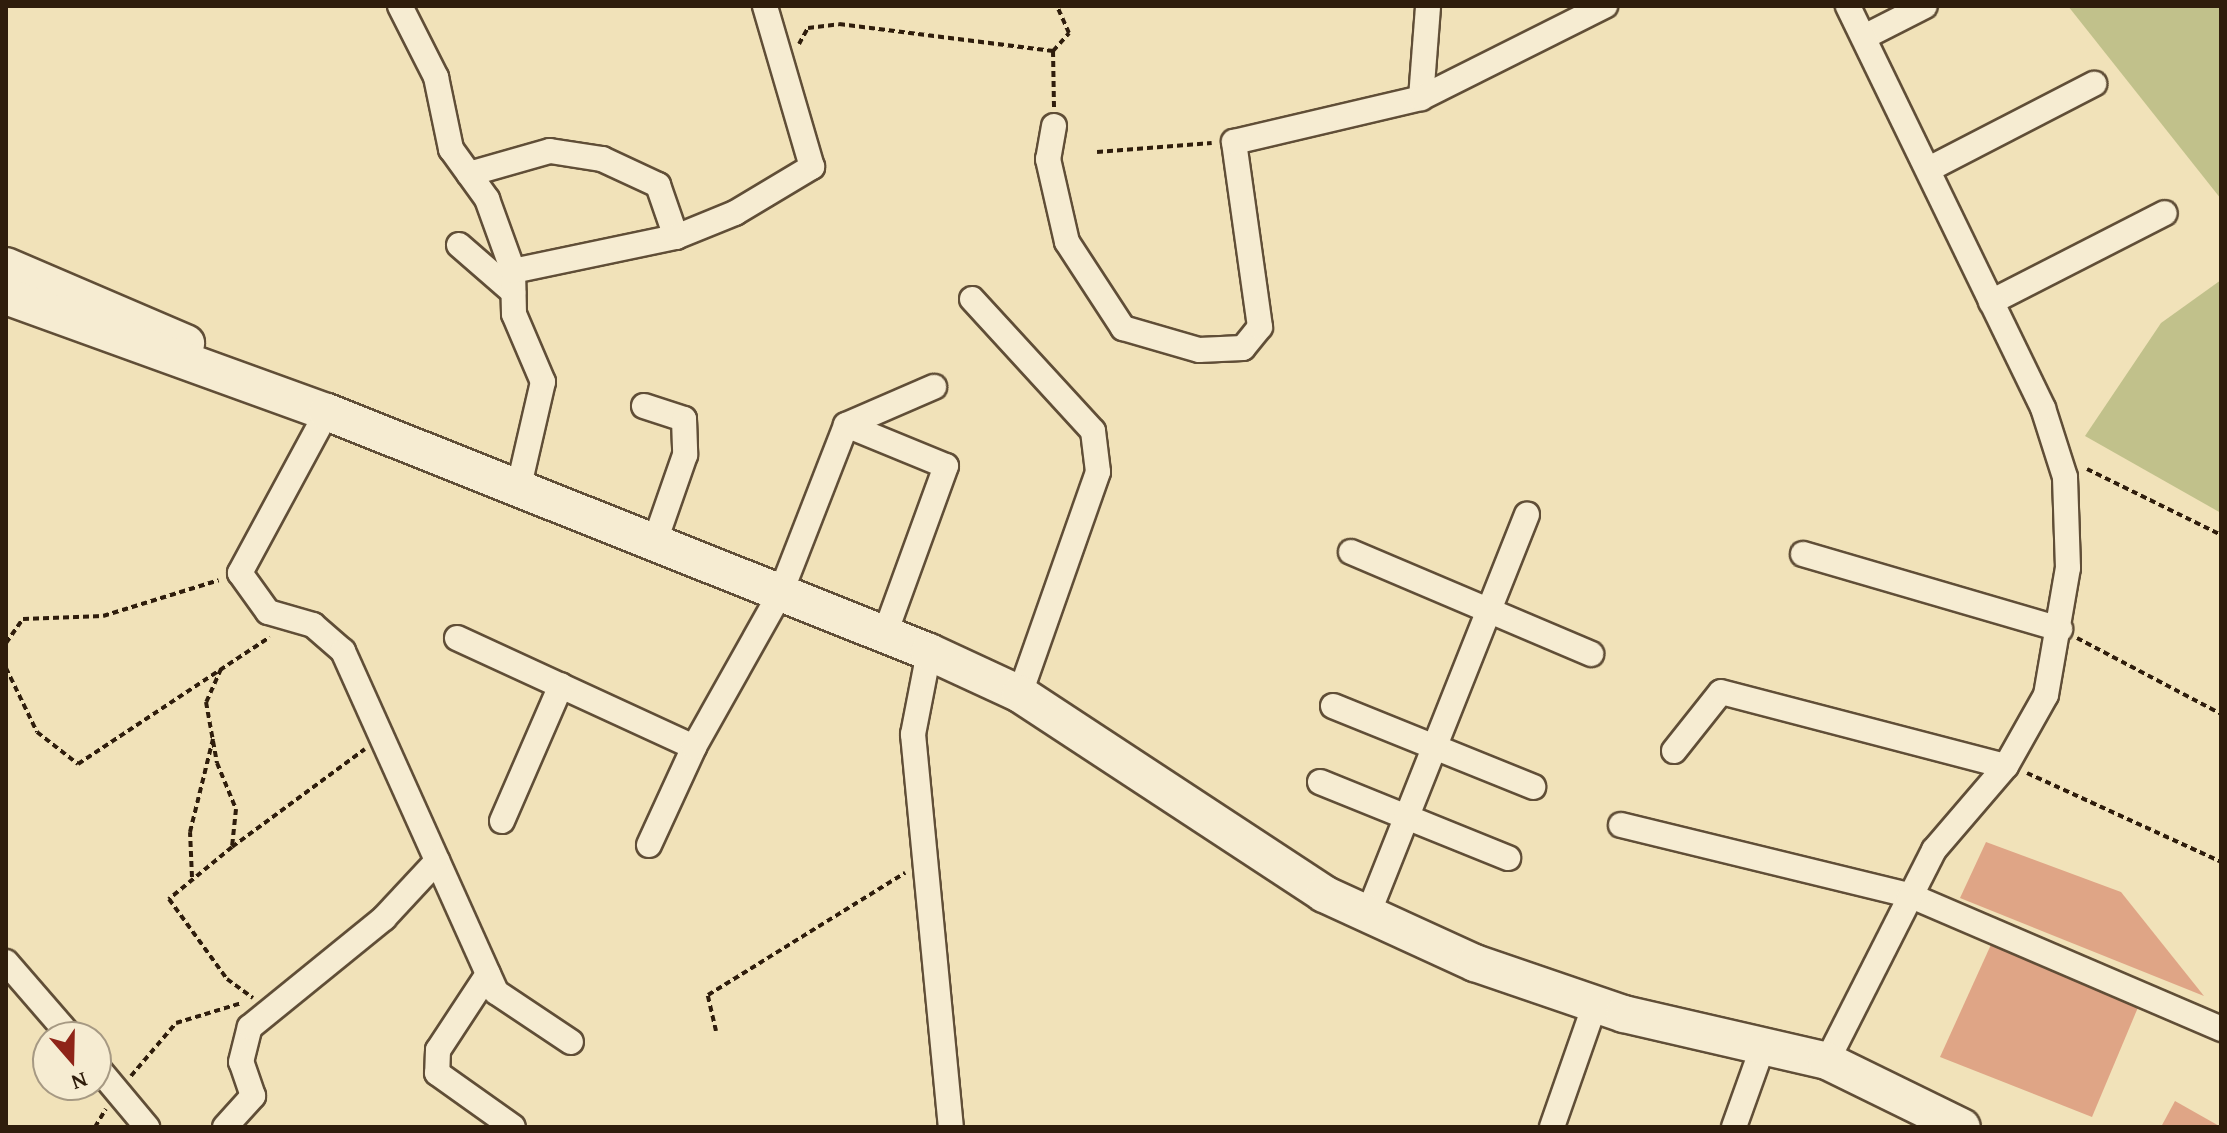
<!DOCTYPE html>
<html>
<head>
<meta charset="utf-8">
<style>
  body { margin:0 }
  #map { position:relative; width:2227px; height:1133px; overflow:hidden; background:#f1e2b9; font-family:"Gentium Book Plus",serif }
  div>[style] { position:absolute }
  .green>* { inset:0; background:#c1c18b }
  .building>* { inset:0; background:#dfa586 }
  .path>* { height:4px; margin-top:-2px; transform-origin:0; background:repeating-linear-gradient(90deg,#2f1d0c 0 6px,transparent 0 10px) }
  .roads { filter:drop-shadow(2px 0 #604e37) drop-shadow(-2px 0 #604e37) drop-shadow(0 2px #604e37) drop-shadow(0 -2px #604e37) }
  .minor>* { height:24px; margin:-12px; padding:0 12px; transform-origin:12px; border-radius:12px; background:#f6ecd2 }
  .secondary>* { height:36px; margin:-18px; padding:0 18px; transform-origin:18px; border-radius:18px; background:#f6ecd2 }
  span { translate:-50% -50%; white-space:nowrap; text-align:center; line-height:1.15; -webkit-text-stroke:8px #f6ecd2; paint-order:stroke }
  .frame { position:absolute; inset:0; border:8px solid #2f1d0c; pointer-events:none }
  .north { position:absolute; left:32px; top:1021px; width:80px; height:80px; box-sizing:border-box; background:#f6ecd2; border:2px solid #a69983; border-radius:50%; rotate:160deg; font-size:22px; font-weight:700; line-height:32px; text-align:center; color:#2f1d0c }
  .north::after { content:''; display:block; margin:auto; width:28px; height:36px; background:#8f2418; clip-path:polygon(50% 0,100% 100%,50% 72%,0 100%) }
</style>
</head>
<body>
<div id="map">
  <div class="green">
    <i style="clip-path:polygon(2068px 6px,2221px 6px,2221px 199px)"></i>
    <i style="clip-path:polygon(2221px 280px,2221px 513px,2085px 436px,2161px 323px)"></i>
  </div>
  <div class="building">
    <i style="clip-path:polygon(1986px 842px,2121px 892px,2204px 996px,1960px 898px)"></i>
    <i style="clip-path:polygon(1994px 938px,2139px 1005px,2092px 1117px,1940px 1057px)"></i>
    <i style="clip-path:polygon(2175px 1101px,2221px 1127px,2161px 1127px)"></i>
  </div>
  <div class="path">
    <i style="left:799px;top:44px;width:18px;rotate:-61deg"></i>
    <i style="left:808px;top:28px;width:31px;rotate:-7deg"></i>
    <i style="left:839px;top:24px;width:216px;rotate:7.2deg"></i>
    <i style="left:1054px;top:107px;width:56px;rotate:-91deg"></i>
    <i style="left:1053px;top:51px;width:24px;rotate:-48deg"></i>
    <i style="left:1069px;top:33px;width:30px;rotate:-114deg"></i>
    <i style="left:1097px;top:152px;width:115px;rotate:-4.5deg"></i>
    <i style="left:2087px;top:469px;width:149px;rotate:26.2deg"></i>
    <i style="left:2077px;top:638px;width:163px;rotate:27.8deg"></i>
    <i style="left:6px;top:643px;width:29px;rotate:-55deg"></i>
    <i style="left:23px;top:619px;width:80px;rotate:-2.1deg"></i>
    <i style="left:103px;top:616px;width:121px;rotate:-17.2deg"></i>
    <i style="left:6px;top:668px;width:71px;rotate:64.2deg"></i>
    <i style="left:37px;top:732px;width:52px;rotate:38deg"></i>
    <i style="left:78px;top:764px;width:230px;rotate:-33.5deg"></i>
    <i style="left:221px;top:669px;width:36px;rotate:114deg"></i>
    <i style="left:206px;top:702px;width:62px;rotate:79.8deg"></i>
    <i style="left:217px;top:763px;width:50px;rotate:67.6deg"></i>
    <i style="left:236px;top:809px;width:38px;rotate:96deg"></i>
    <i style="left:232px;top:847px;width:82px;rotate:140.5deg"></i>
    <i style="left:169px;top:899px;width:99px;rotate:54.1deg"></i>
    <i style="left:227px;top:979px;width:32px;rotate:36deg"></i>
    <i style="left:2027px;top:773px;width:213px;rotate:24.6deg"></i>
    <i style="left:232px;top:847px;width:165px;rotate:-36.4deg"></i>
    <i style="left:192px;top:877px;width:45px;rotate:-92.5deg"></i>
    <i style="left:190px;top:832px;width:96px;rotate:-76.1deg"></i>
    <i style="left:716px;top:1031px;width:37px;rotate:-103deg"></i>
    <i style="left:708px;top:995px;width:232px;rotate:-31.8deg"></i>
    <i style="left:131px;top:1076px;width:70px;rotate:-49.7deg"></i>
    <i style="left:176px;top:1023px;width:69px;rotate:-16.9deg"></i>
    <i style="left:95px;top:1127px;width:21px;rotate:-59deg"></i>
  </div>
  <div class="roads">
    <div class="minor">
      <i style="left:400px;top:6px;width:80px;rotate:63.1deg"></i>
      <i style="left:436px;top:77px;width:74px;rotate:78.2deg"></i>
      <i style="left:451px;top:149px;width:62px;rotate:54.2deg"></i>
      <i style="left:487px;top:199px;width:77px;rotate:70.1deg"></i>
      <i style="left:1864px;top:37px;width:68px;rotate:-26.9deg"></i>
      <i style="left:1421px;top:98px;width:92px;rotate:-85.6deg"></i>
      <i style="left:1054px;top:126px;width:34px;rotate:100deg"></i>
      <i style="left:1048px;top:159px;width:85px;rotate:77.1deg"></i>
      <i style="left:1067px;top:242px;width:103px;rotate:56.9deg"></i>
      <i style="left:1123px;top:328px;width:79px;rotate:16.1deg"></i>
      <i style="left:1199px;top:350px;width:44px;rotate:-2.6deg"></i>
      <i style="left:1243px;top:348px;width:27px;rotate:-51deg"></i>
      <i style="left:1260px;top:327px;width:187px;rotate:-98deg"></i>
      <i style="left:1234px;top:142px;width:192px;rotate:-13.2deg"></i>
      <i style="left:1421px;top:98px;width:206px;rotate:-26.6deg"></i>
      <i style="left:1929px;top:169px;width:186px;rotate:-27.3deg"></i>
      <i style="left:469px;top:174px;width:84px;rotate:-15.9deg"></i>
      <i style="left:550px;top:151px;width:53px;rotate:8.7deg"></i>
      <i style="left:602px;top:159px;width:62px;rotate:24.9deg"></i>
      <i style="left:658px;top:185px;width:55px;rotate:70.9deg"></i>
      <i style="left:459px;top:245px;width:72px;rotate:41deg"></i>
      <i style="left:972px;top:299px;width:179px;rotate:47.5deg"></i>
      <i style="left:1093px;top:431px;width:41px;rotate:83deg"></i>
      <i style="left:1098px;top:472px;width:235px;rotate:109.4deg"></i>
      <i style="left:1991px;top:302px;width:195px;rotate:-27.1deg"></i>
      <i style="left:644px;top:406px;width:42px;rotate:18deg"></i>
      <i style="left:684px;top:419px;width:36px;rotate:88deg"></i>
      <i style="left:685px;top:455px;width:94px;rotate:109.2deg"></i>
      <i style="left:327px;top:412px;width:183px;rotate:118.4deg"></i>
      <i style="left:240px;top:573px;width:48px;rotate:54.3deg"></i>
      <i style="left:268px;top:612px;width:47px;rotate:16.1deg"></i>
      <i style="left:313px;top:625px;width:40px;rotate:41deg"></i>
      <i style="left:343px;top:651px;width:374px;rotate:65.8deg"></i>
      <i style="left:496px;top:992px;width:90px;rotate:33.7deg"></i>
      <i style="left:846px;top:425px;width:96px;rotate:-23.4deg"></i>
      <i style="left:518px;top:490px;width:111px;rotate:-77deg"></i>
      <i style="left:543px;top:382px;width:74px;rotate:-113.1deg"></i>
      <i style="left:514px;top:314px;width:43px;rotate:-91.3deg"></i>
      <i style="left:513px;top:271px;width:167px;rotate:-11.8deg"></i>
      <i style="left:676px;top:237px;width:64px;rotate:-22.1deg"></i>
      <i style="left:735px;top:213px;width:90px;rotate:-30.9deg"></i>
      <i style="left:812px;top:167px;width:168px;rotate:-106.3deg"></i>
      <i style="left:1351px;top:552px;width:261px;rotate:23deg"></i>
      <i style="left:1803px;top:554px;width:268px;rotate:16.3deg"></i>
      <i style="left:457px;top:638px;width:261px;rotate:24.7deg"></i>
      <i style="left:929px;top:652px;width:84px;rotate:101deg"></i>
      <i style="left:913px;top:734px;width:395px;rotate:84.5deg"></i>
      <i style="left:1333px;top:706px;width:216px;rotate:22deg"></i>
      <i style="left:1674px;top:751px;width:75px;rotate:-51.5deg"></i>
      <i style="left:1721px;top:692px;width:294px;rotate:14.6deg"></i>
      <i style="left:1320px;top:782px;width:203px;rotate:22deg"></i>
      <i style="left:502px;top:821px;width:148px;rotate:-66.5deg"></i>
      <i style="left:1621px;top:825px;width:296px;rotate:13.7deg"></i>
      <i style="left:1909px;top:895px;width:340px;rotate:23.2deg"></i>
      <i style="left:649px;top:845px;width:108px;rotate:-65.3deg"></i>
      <i style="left:694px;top:747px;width:178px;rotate:-60.7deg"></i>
      <i style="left:781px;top:592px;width:179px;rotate:-68.7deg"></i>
      <i style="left:846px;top:425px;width:108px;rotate:22.3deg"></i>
      <i style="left:946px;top:466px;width:179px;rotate:110deg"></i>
      <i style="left:1368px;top:914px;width:430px;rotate:-68.3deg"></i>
      <i style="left:6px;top:962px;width:99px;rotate:49.1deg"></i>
      <i style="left:488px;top:974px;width:91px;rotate:123.3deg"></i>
      <i style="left:438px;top:1050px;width:23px;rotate:92deg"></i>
      <i style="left:437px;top:1073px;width:93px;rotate:35.4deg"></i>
      <i style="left:1827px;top:1061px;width:237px;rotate:-63.1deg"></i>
      <i style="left:1934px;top:850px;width:111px;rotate:-49.4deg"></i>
      <i style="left:2006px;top:766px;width:81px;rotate:-60.6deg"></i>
      <i style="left:2046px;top:695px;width:129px;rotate:-80.2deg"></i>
      <i style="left:2068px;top:568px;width:91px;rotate:-91.9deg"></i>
      <i style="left:2065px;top:477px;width:72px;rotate:-107.7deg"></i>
      <i style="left:2043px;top:408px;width:447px;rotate:-115.9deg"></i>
      <i style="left:96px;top:1066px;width:80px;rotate:50.1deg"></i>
      <i style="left:225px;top:1127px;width:42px;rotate:-47.9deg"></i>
      <i style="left:253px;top:1096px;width:36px;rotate:-109deg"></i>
      <i style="left:241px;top:1062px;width:36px;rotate:-76deg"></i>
      <i style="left:250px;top:1027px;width:173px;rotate:-39.1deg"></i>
      <i style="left:384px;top:918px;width:78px;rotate:-47.1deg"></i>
      <i style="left:1552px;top:1127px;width:130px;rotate:-70.7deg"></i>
      <i style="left:1734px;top:1127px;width:86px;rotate:-70.3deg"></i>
    </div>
    <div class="secondary">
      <i style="left:6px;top:266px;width:196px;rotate:23.2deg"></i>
      <i style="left:6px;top:296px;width:341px;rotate:19.9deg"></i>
      <i style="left:327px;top:412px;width:648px;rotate:21.74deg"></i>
      <i style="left:929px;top:652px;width:100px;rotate:24.8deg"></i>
      <i style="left:1020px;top:694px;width:364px;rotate:33.3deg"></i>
      <i style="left:1324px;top:894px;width:166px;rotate:24.6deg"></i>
      <i style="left:1475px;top:963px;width:157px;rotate:18.9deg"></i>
      <i style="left:1624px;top:1014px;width:208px;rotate:13deg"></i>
      <i style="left:1827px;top:1061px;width:150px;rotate:26.1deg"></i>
    </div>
  </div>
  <div class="frame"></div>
  <div class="north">N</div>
</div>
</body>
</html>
